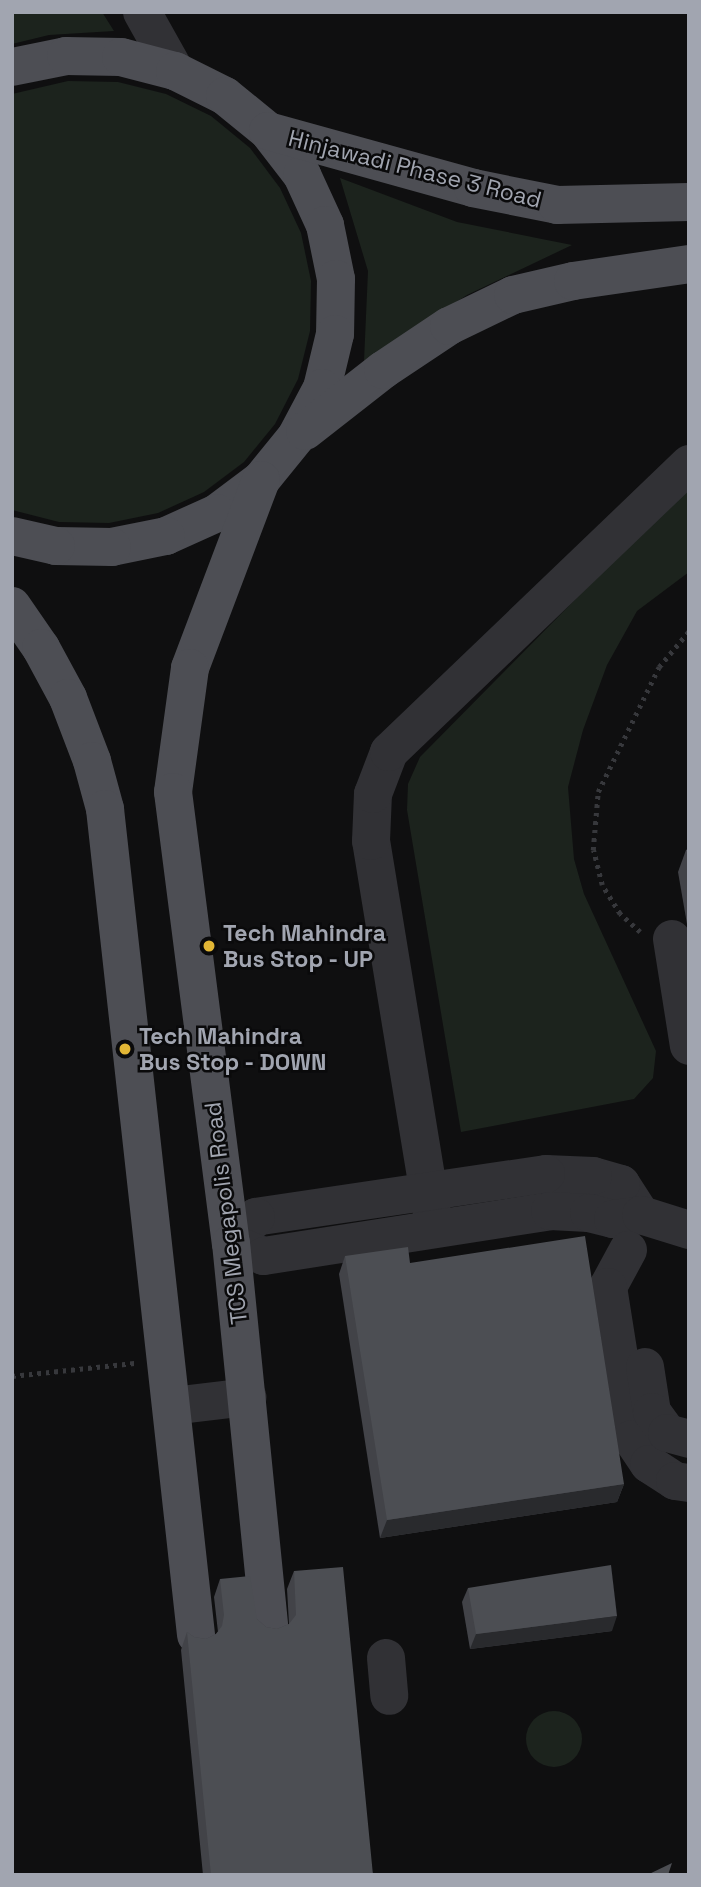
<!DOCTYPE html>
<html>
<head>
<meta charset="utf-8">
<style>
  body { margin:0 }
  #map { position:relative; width:701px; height:1887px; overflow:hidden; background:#0f0f10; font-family:"Space Grotesk",sans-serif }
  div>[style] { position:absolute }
  .green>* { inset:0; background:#1c231d }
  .round { border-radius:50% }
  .path>* { height:4.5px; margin-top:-2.25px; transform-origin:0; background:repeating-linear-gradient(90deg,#37383c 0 3.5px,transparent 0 8.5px) }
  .minor>* { height:38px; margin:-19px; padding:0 19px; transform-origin:19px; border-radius:19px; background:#313135 }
  .major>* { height:38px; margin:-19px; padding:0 19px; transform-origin:19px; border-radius:19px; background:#4d4e54 }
  .wall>* { inset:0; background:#424348 }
  .shaded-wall>* { inset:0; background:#292a2d }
  .building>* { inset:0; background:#4c4e53 }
  .dots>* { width:19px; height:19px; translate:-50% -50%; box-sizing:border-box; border:4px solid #0a0a0b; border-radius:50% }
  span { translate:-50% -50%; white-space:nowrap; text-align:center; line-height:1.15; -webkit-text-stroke:5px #0a0a0b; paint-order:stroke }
  .street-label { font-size:23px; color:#a1a5b0 }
  .poi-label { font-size:23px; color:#a1a5b0; font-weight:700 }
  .left { translate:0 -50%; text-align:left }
  .frame { position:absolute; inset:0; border:14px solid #a1a5b0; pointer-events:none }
</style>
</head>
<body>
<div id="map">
  <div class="green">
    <i style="clip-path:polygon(12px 12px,102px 12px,114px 31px,49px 35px,12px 44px)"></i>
    <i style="clip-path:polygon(68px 81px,118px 82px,166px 94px,211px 116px,250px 148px,280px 188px,301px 233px,311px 281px,310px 331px,298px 379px,275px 424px,244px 462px,204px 492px,158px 513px,109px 523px,59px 522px,12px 510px,12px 94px)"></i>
    <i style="clip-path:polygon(340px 178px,457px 222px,572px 245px,467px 295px,364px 361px,368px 271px)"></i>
    <i style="clip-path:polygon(689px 484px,689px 572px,637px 611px,607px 665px,583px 730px,568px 787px,574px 859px,584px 894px,656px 1051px,653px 1078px,634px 1099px,461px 1132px,407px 810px,408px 784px,420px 757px)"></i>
    <i class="round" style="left:526px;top:1711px;width:56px;height:56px"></i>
  </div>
  <div class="path">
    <i style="left:640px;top:932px;width:27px;rotate:-138deg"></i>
    <i style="left:620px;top:914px;width:34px;rotate:-122deg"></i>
    <i style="left:602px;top:885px;width:36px;rotate:-104deg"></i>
    <i style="left:593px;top:850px;width:58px;rotate:-85.1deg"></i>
    <i style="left:598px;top:792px;width:139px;rotate:-64deg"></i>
    <i style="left:659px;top:667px;width:47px;rotate:-50.2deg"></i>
    <i style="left:12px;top:1376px;width:123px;rotate:-6.1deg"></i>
  </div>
  <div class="minor">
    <i style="left:142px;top:12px;width:68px;rotate:60.8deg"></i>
    <i style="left:672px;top:939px;width:108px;rotate:81deg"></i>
    <i style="left:432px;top:1213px;width:377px;rotate:-99.3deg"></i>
    <i style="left:371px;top:841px;width:47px;rotate:-87.6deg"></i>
    <i style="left:373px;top:794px;width:45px;rotate:-69.1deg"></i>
    <i style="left:389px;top:752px;width:416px;rotate:-43.8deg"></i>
    <i style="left:641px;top:1215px;width:37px;rotate:-123deg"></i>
    <i style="left:621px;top:1184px;width:29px;rotate:-164deg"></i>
    <i style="left:593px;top:1176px;width:47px;rotate:-177.6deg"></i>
    <i style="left:546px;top:1174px;width:293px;rotate:171.6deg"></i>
    <i style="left:256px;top:1217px;width:36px;rotate:134deg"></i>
    <i style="left:231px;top:1243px;width:35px;rotate:22deg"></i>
    <i style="left:264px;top:1256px;width:290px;rotate:-8.9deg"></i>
    <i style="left:550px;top:1211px;width:39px;rotate:3deg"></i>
    <i style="left:589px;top:1213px;width:25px;rotate:14deg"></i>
    <i style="left:613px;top:1219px;width:28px;rotate:-8deg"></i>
    <i style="left:641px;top:1215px;width:50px;rotate:17.4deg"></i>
    <i style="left:628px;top:1250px;width:42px;rotate:118.4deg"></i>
    <i style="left:608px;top:1287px;width:154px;rotate:81deg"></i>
    <i style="left:632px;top:1439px;width:30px;rotate:56deg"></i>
    <i style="left:649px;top:1464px;width:31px;rotate:33deg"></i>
    <i style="left:675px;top:1481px;width:14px;rotate:8deg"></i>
    <i style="left:645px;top:1367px;width:46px;rotate:81.2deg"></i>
    <i style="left:652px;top:1412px;width:26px;rotate:54deg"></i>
    <i style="left:667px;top:1433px;width:23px;rotate:15deg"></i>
    <i style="left:172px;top:1406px;width:76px;rotate:-6.8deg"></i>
    <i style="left:386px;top:1658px;width:38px;rotate:85deg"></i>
  </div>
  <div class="major">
    <i style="left:12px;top:67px;width:55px;rotate:-11.5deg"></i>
    <i style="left:66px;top:56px;width:55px;rotate:1deg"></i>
    <i style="left:121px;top:57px;width:56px;rotate:14.5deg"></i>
    <i style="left:175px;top:71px;width:56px;rotate:26.6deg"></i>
    <i style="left:225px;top:96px;width:55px;rotate:39.1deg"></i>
    <i style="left:268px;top:131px;width:56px;rotate:52.3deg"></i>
    <i style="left:302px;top:175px;width:55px;rotate:65.3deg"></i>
    <i style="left:325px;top:225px;width:55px;rotate:78.5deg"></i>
    <i style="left:336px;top:279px;width:55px;rotate:91deg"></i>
    <i style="left:335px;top:334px;width:56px;rotate:103.5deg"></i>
    <i style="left:322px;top:388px;width:55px;rotate:118deg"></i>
    <i style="left:296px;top:437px;width:55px;rotate:129.1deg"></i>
    <i style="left:261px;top:480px;width:55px;rotate:143.1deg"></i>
    <i style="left:217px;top:513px;width:56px;rotate:155.7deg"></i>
    <i style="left:166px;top:536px;width:55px;rotate:168.5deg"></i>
    <i style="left:112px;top:547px;width:56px;rotate:-179deg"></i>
    <i style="left:56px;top:546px;width:45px;rotate:-167.2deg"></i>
    <i style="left:268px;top:131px;width:213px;rotate:15.5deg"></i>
    <i style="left:473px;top:188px;width:86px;rotate:11.4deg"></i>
    <i style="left:557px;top:205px;width:132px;rotate:-1.3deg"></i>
    <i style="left:305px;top:431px;width:99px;rotate:-38deg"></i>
    <i style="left:383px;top:370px;width:79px;rotate:-33.7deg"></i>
    <i style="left:449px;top:326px;width:71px;rotate:-25.8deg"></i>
    <i style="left:513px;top:295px;width:62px;rotate:-13.1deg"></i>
    <i style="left:573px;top:281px;width:117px;rotate:-8.3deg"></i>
    <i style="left:261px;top:480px;width:201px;rotate:110.7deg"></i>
    <i style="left:190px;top:668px;width:125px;rotate:97.8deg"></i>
    <i style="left:173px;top:792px;width:455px;rotate:82.7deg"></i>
    <i style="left:231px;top:1243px;width:384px;rotate:84.3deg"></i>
    <i style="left:12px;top:606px;width:51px;rotate:55.4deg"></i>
    <i style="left:41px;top:648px;width:57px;rotate:61.6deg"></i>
    <i style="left:68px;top:698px;width:67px;rotate:69.1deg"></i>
    <i style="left:92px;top:761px;width:50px;rotate:74.8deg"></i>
    <i style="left:105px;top:809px;width:831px;rotate:83.71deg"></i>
  </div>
  <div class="wall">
    <i style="clip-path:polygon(689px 849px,689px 926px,687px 924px,678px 872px,686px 850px)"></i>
    <i style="clip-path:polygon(345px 1256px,410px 1263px,624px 1484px,617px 1502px,380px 1538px,339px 1274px)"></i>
    <i style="clip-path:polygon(294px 1571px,373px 1875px,203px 1875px,181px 1650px,187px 1632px,194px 1637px,206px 1639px,216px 1634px,218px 1632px,214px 1597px,220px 1579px,257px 1619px,266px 1627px,277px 1629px,289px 1624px,287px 1589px)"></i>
    <i style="clip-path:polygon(468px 1588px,612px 1631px,470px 1649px,462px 1602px)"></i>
  </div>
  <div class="shaded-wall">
    <i style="clip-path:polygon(624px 1484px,617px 1502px,380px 1538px,387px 1520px)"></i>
    <i style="clip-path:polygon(617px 1616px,612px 1631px,470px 1649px,476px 1634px)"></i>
  </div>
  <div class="building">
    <i style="clip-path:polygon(689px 849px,689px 864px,686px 850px)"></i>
    <i style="clip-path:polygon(585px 1236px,624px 1484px,387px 1520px,345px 1256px,408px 1247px,410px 1263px)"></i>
    <i style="clip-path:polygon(611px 1565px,617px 1616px,476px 1634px,468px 1588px)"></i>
    <i style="clip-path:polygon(343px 1567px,373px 1875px,211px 1875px,187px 1632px,194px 1637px,206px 1639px,216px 1634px,222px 1626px,224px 1615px,220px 1579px,250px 1576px,257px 1619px,266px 1627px,277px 1629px,289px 1624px,296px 1615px,294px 1571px)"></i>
    <i style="clip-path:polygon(672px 1863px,668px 1875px,647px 1875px)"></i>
  </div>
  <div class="dots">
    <i style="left:209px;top:946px;background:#e2b635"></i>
    <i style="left:125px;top:1049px;background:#e2b635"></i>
  </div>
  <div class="street-label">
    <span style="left:415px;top:169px;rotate:14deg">Hinjawadi Phase 3 Road</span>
    <span style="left:226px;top:1213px;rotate:-97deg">TCS Megapolis Road</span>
  </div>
  <div class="poi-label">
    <span class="left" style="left:223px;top:946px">Tech Mahindra<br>Bus Stop - UP</span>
    <span class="left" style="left:139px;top:1049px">Tech Mahindra<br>Bus Stop - DOWN</span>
  </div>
  <div class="frame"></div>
</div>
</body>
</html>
